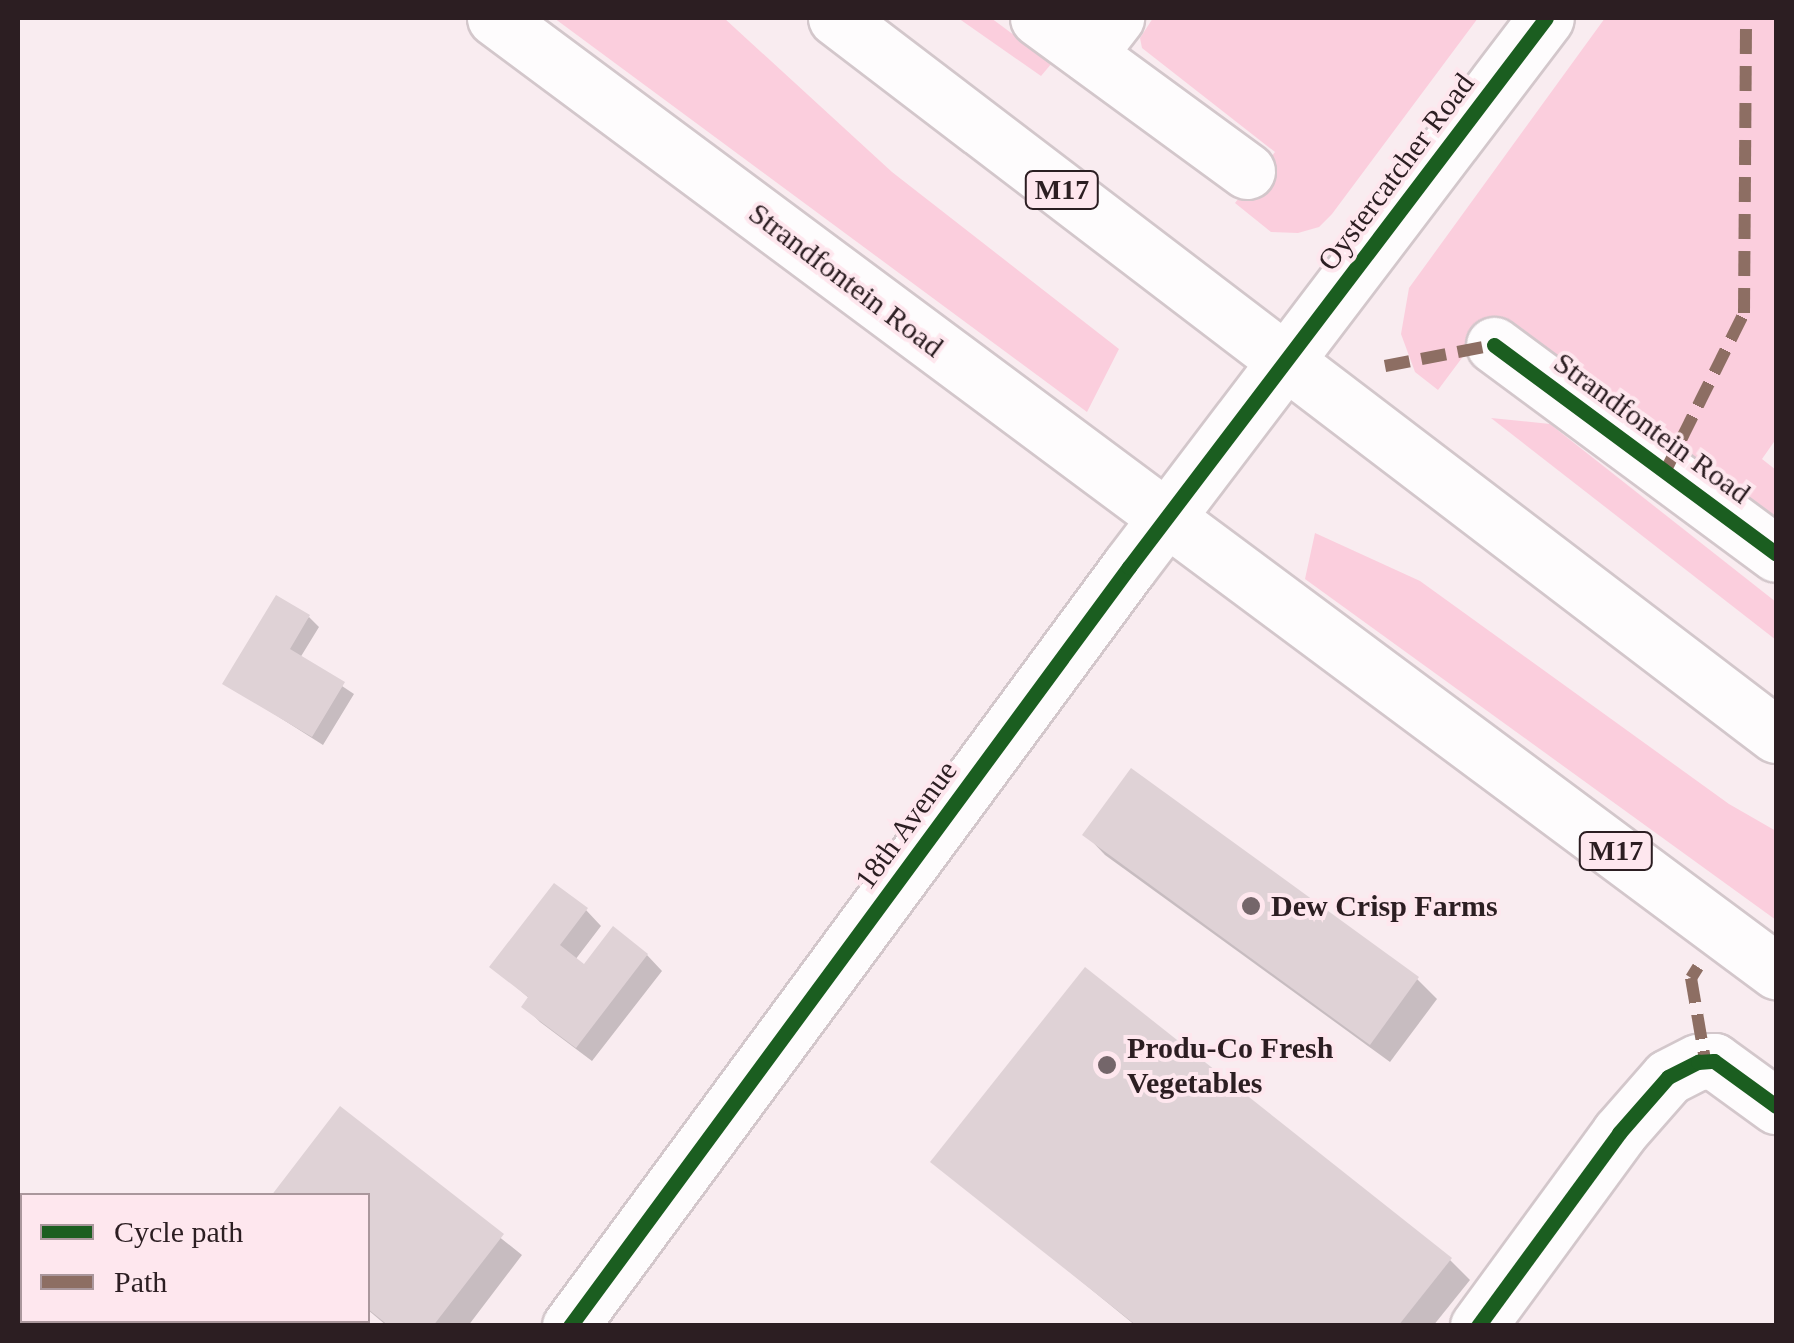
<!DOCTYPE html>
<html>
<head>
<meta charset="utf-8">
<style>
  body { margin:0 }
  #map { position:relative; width:1794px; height:1343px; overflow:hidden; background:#f9ecf0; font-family:"Times New Roman",serif }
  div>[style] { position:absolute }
  .green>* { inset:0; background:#fbcedd }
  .shadow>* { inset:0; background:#0003 }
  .building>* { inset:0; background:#dfd2d6 }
  .roads { filter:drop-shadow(2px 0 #d3c7cb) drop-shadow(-2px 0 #d3c7cb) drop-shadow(0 2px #d3c7cb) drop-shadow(0 -2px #d3c7cb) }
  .minor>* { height:55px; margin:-27.5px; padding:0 27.5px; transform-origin:27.5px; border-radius:27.5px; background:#fefcfd }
  .major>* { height:55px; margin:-27.5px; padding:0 27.5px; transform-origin:27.5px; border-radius:27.5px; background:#fefcfd }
  .quiet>* { height:12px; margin-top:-6px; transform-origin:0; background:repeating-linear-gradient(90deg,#8d6e63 0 25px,transparent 0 37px) }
  .cycleway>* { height:15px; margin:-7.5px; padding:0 7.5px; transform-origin:7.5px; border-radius:7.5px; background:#1b5e20 }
  .dots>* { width:28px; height:28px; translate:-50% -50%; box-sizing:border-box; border:5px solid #fee7ee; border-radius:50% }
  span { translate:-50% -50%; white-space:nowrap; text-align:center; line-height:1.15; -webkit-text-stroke:8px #fee7ee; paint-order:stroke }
  .shield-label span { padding:2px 8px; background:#fee7ee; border:2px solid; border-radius:8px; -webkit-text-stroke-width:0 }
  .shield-label { font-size:28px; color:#2c1e22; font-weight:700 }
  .street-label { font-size:30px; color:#2c1e22 }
  .poi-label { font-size:30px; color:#2c1e22; font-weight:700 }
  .left { translate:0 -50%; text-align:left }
  .frame { position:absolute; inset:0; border:20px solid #2c1e22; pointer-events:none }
  .legend { position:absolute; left:20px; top:1193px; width:350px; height:130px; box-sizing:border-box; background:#fee7ee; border:2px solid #aa979c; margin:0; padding:12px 18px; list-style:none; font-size:30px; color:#2c1e22 }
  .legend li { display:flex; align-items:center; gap:20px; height:50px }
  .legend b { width:50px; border:2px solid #aa979c }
</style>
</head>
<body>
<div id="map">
  <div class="green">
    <i style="clip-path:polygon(554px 18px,724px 18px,892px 172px,1119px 349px,1087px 412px)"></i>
    <i style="clip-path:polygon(958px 18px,991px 18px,1052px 63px,1041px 76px)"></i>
    <i style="clip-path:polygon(1153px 18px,1478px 18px,1332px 214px,1319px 227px,1298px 233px,1271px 232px,1235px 203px,1275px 152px,1142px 48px,1140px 38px)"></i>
    <i style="clip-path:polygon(1605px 18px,1776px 18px,1776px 439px,1762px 459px,1776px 470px,1776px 531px,1491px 319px,1438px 390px,1415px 372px,1401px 334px,1409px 288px)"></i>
    <i style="clip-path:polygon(1491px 418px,1550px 424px,1776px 602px,1776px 640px)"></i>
    <i style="clip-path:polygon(1315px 533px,1420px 581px,1729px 804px,1776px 831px,1776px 920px,1305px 579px)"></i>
  </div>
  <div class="shadow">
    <i style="clip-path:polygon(309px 617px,319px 627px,300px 658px,354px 694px,323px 745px,225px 683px)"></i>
    <i style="clip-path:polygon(1132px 771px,1417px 979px,1437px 999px,1390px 1062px,1105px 855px,1086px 835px)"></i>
    <i style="clip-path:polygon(586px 910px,601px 926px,575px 960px,585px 968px,647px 955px,662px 971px,592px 1061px,540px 1022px,524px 1006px,530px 999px,493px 967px)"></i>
    <i style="clip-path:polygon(341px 1110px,522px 1255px,468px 1326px,387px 1326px,368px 1310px,368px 1196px)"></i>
    <i style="clip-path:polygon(934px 1161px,1450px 1260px,1470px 1280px,1433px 1326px,1136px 1326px)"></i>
  </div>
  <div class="building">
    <i style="clip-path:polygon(276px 595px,310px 615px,290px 649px,345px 682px,312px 737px,222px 684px)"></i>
    <i style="clip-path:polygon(1131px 768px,1419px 977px,1370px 1045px,1082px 835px)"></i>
    <i style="clip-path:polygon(554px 883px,588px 908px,560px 945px,584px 964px,613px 926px,648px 954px,576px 1048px,521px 1007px,528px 997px,489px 967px)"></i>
    <i style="clip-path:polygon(1085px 967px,1452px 1258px,1398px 1326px,1137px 1326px,930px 1162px)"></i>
    <i style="clip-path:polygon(340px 1106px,504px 1234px,433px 1326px,389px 1326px,368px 1309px,368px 1196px,271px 1196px)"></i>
  </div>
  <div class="roads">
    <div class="minor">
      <i style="left:1038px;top:18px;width:259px;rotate:36.2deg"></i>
      <i style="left:1088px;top:54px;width:46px;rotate:-52.1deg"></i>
      <i style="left:1494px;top:345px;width:351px;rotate:36.5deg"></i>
      <i style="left:570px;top:1326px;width:943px;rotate:-53.63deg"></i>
      <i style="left:1129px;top:567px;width:689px;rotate:-52.78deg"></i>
      <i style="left:1478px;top:1326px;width:239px;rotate:-53.8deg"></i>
      <i style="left:1619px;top:1133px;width:74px;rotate:-48.8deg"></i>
      <i style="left:1668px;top:1077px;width:34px;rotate:-27deg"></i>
      <i style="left:1698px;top:1062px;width:16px;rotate:-4deg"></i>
      <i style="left:1714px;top:1061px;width:77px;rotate:36deg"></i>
    </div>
    <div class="major">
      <i style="left:495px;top:18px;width:1597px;rotate:36.65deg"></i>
      <i style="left:836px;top:18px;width:1182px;rotate:37.34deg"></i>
    </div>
  </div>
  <div class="quiet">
    <i style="left:1385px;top:366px;width:111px;rotate:-10.9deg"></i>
    <i style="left:1665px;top:472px;width:178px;rotate:-63.6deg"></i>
    <i style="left:1744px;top:313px;width:295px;rotate:-89.6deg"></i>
    <i style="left:1698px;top:967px;width:13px;rotate:122deg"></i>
    <i style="left:1691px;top:978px;width:83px;rotate:80.3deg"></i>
  </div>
  <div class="cycleway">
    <i style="left:1494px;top:345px;width:351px;rotate:36.5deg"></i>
    <i style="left:570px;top:1326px;width:943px;rotate:-53.63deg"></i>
    <i style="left:1129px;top:567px;width:689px;rotate:-52.78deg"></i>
    <i style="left:1478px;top:1326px;width:239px;rotate:-53.8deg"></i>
    <i style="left:1619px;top:1133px;width:74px;rotate:-48.8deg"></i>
    <i style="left:1668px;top:1077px;width:34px;rotate:-27deg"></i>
    <i style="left:1698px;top:1062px;width:16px;rotate:-4deg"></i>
    <i style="left:1714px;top:1061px;width:77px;rotate:36deg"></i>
  </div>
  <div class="dots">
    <i style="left:1251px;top:906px;background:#74666a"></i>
    <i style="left:1107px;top:1065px;background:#74666a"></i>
  </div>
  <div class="shield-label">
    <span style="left:1062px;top:190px">M17</span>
    <span style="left:1616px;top:851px">M17</span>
  </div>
  <div class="street-label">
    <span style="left:1396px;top:172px;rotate:-53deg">Oystercatcher Road</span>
    <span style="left:846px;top:280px;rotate:37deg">Strandfontein Road</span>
    <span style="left:1652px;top:428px;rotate:36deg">Strandfontein Road</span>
    <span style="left:906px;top:825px;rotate:-54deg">18th Avenue</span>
  </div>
  <div class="poi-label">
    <span class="left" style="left:1271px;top:906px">Dew Crisp Farms</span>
    <span class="left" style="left:1127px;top:1065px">Produ-Co Fresh<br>Vegetables</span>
  </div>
  <div class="frame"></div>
  <ul class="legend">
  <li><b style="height:12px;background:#1b5e20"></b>Cycle path</li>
  <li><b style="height:12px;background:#8d6e63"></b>Path</li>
  </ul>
</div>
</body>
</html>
